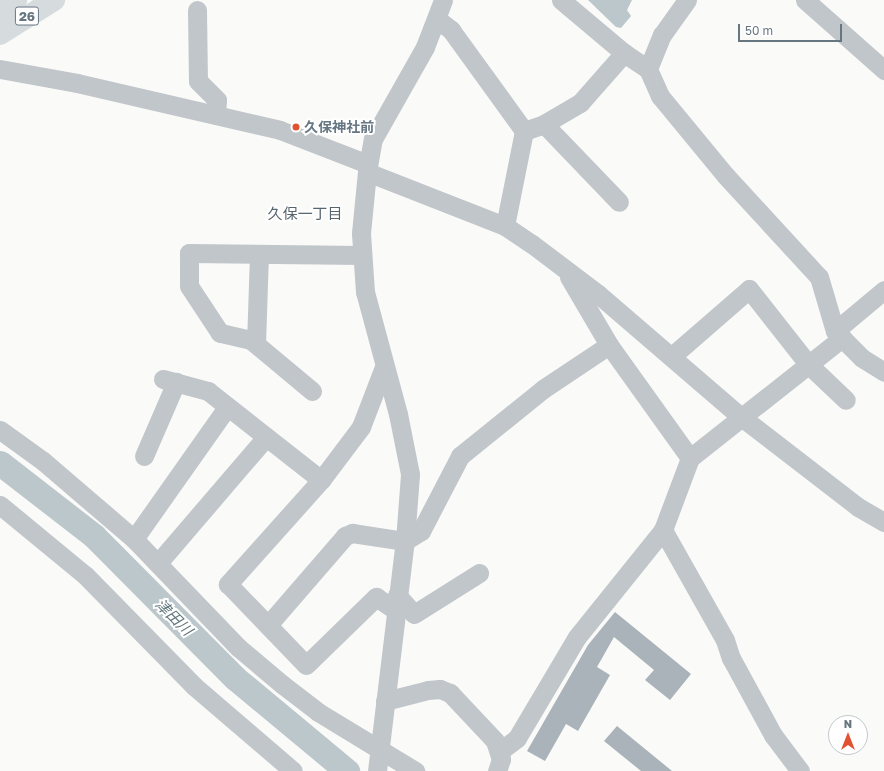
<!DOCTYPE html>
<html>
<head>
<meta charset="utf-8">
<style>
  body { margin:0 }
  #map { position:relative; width:884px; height:771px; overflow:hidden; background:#fafaf8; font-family:"Golos Text","Noto Sans JP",sans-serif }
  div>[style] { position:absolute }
  .water>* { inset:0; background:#bbc7cb }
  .river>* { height:25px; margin:-12.5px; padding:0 12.5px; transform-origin:12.5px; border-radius:12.5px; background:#bbc7cb }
  .building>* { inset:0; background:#aab3b9 }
  .minor>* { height:19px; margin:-9.5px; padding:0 9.5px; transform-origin:9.5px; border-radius:9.5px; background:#c1c6ca }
  .highway>* { height:22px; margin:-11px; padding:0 11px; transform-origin:11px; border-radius:11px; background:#d6dcde }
  .dots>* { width:11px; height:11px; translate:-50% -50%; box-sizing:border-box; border:2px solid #fff; border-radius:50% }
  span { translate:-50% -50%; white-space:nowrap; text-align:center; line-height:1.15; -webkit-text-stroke:4px #fff; paint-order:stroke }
  .shield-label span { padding:1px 3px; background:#fff; border:1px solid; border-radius:3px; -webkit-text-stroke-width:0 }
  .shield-label { font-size:13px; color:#667782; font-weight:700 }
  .poi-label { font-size:14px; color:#667782; font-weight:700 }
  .left { translate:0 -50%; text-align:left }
  .neighbourhood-label { font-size:15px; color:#57656e }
  .water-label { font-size:15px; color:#60767c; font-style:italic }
  .north { position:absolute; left:828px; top:715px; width:40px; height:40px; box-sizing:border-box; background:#fff; border:1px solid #c2c9cd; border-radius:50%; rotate:0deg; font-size:11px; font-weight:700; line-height:16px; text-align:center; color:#667782 }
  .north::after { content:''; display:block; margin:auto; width:14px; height:18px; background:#e15231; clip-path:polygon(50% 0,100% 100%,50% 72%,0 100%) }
  .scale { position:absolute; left:738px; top:24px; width:104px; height:18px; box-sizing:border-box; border:2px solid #667782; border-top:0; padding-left:5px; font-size:12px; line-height:14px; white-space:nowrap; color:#667782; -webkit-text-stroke:3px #fff; paint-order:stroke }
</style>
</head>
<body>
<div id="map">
  <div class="water">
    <i style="clip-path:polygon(588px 0,632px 0,627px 10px,631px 16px,621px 28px,616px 27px)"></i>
  </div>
  <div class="river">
    <i style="left:0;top:463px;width:119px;rotate:37.8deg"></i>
    <i style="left:94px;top:536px;width:200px;rotate:45.2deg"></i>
    <i style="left:235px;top:678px;width:146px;rotate:39.7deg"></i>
  </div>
  <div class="building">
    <i style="clip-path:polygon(615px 612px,691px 674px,670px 700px,645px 680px,654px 670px,614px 637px,597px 667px,610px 675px,578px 731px,566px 724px,545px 761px,527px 751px,588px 645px)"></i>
    <i style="clip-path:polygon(617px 726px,672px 771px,641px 771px,604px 741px)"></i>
  </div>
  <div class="minor">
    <i style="left:561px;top:0;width:82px;rotate:40.1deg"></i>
    <i style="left:624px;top:53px;width:29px;rotate:34deg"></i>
    <i style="left:648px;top:69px;width:30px;rotate:66deg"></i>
    <i style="left:660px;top:96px;width:104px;rotate:50.5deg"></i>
    <i style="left:726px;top:176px;width:137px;rotate:47.4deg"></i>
    <i style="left:819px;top:277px;width:56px;rotate:73.5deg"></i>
    <i style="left:835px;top:331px;width:38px;rotate:45deg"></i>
    <i style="left:862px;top:358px;width:26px;rotate:32deg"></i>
    <i style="left:805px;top:0;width:106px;rotate:41.5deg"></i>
    <i style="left:197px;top:10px;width:71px;rotate:89.2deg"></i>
    <i style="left:198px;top:81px;width:27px;rotate:45deg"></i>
    <i style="left:217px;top:100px;width:15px;rotate:94deg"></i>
    <i style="left:437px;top:19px;width:18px;rotate:38deg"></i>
    <i style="left:451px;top:30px;width:125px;rotate:54.1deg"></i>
    <i style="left:0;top:69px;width:78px;rotate:10.3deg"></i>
    <i style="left:77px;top:83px;width:208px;rotate:13deg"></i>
    <i style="left:280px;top:130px;width:94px;rotate:21.1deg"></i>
    <i style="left:648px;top:69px;width:37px;rotate:-68deg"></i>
    <i style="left:662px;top:35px;width:43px;rotate:-54.5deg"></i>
    <i style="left:544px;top:124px;width:108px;rotate:46.1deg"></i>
    <i style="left:367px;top:172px;width:148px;rotate:21.4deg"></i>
    <i style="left:505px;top:226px;width:32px;rotate:34deg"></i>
    <i style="left:532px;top:244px;width:83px;rotate:37.1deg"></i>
    <i style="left:598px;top:294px;width:187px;rotate:40.7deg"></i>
    <i style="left:740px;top:416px;width:149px;rotate:37.6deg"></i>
    <i style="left:858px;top:507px;width:30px;rotate:30deg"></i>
    <i style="left:505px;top:226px;width:97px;rotate:-78.7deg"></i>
    <i style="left:524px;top:131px;width:21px;rotate:-19deg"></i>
    <i style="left:544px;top:124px;width:42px;rotate:-30.3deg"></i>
    <i style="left:580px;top:103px;width:67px;rotate:-48.7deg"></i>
    <i style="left:569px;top:277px;width:79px;rotate:59.5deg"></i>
    <i style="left:609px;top:345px;width:139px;rotate:54.4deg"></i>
    <i style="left:690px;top:458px;width:77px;rotate:110.6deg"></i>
    <i style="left:663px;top:530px;width:126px;rotate:60.6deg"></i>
    <i style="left:725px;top:640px;width:19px;rotate:72deg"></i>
    <i style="left:731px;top:658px;width:88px;rotate:61.4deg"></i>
    <i style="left:773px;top:735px;width:45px;rotate:53.1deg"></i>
    <i style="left:835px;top:331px;width:64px;rotate:-39.9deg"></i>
    <i style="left:256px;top:344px;width:90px;rotate:-88.1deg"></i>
    <i style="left:672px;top:356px;width:102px;rotate:-41deg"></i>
    <i style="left:749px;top:289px;width:95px;rotate:51.8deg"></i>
    <i style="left:808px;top:364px;width:52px;rotate:43.5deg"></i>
    <i style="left:384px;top:367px;width:64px;rotate:111deg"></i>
    <i style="left:361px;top:427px;width:66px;rotate:127deg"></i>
    <i style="left:321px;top:480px;width:140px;rotate:131.8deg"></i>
    <i style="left:228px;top:584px;width:112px;rotate:46.1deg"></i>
    <i style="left:306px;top:665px;width:98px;rotate:-44.2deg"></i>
    <i style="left:376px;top:597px;width:23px;rotate:34deg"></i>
    <i style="left:163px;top:379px;width:47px;rotate:14.9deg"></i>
    <i style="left:208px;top:391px;width:144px;rotate:38.2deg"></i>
    <i style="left:312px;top:391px;width:80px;rotate:-140.1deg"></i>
    <i style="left:251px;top:340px;width:32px;rotate:-167deg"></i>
    <i style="left:220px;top:333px;width:56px;rotate:-123.4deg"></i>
    <i style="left:189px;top:286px;width:33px;rotate:-90deg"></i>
    <i style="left:189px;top:253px;width:172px;rotate:0.7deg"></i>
    <i style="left:0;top:430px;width:53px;rotate:35.8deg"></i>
    <i style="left:43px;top:461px;width:120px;rotate:40.6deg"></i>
    <i style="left:134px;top:539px;width:151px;rotate:46.1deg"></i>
    <i style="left:239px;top:648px;width:57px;rotate:40.1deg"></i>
    <i style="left:283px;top:685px;width:44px;rotate:37.6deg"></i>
    <i style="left:318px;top:712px;width:114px;rotate:31.3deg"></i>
    <i style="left:144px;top:456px;width:81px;rotate:-66.6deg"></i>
    <i style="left:690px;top:458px;width:194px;rotate:-38.3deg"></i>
    <i style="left:0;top:505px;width:110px;rotate:39.5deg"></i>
    <i style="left:85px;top:575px;width:156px;rotate:45.5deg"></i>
    <i style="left:194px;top:686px;width:130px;rotate:40.6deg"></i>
    <i style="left:134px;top:539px;width:161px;rotate:-54.8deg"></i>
    <i style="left:158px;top:563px;width:166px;rotate:-49.4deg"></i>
    <i style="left:397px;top:595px;width:25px;rotate:48deg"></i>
    <i style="left:414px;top:614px;width:77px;rotate:-32.2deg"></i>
    <i style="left:268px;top:625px;width:118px;rotate:-49.1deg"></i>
    <i style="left:345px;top:536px;width:8px;rotate:-23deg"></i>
    <i style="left:352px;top:533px;width:54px;rotate:8.6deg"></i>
    <i style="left:405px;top:541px;width:19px;rotate:-32deg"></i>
    <i style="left:421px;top:531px;width:85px;rotate:-62.5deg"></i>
    <i style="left:460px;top:456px;width:107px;rotate:-38.9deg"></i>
    <i style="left:543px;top:389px;width:79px;rotate:-33.7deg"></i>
    <i style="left:385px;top:701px;width:44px;rotate:-14.3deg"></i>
    <i style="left:428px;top:690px;width:12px;rotate:-5deg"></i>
    <i style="left:440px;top:689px;width:11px;rotate:22deg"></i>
    <i style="left:450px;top:693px;width:66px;rotate:46.8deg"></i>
    <i style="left:495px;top:741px;width:19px;rotate:72deg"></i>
    <i style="left:501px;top:759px;width:13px;rotate:108deg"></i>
    <i style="left:500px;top:751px;width:21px;rotate:-37deg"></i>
    <i style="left:517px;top:738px;width:117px;rotate:-59.3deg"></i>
    <i style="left:577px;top:637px;width:137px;rotate:-51.2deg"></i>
    <i style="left:377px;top:771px;width:232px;rotate:-83.1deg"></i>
    <i style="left:405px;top:541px;width:67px;rotate:-85.7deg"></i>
    <i style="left:410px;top:474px;width:61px;rotate:-101.3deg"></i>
    <i style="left:398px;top:414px;width:126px;rotate:-105.1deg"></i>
    <i style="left:365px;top:292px;width:59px;rotate:-93.9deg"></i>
    <i style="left:361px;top:233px;width:61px;rotate:-84.4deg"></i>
    <i style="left:367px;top:172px;width:34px;rotate:-80deg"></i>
    <i style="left:373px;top:139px;width:106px;rotate:-60.5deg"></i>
    <i style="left:425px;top:47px;width:50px;rotate:-69deg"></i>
  </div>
  <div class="highway">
    <i style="left:0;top:10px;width:19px;rotate:-32deg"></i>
    <i style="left:0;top:34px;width:64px;rotate:-32.2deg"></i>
  </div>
  <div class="dots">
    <i style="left:296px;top:127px;background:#e15231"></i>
  </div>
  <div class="shield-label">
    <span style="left:27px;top:16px">26</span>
  </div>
  <div class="poi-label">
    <span class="left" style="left:304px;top:127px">久保神社前</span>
  </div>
  <div class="neighbourhood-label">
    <span style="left:305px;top:214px">久保一丁目</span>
  </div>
  <div class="water-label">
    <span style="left:174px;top:617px;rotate:45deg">津田川</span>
  </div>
  <div class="north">N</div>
  <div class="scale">50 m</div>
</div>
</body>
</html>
